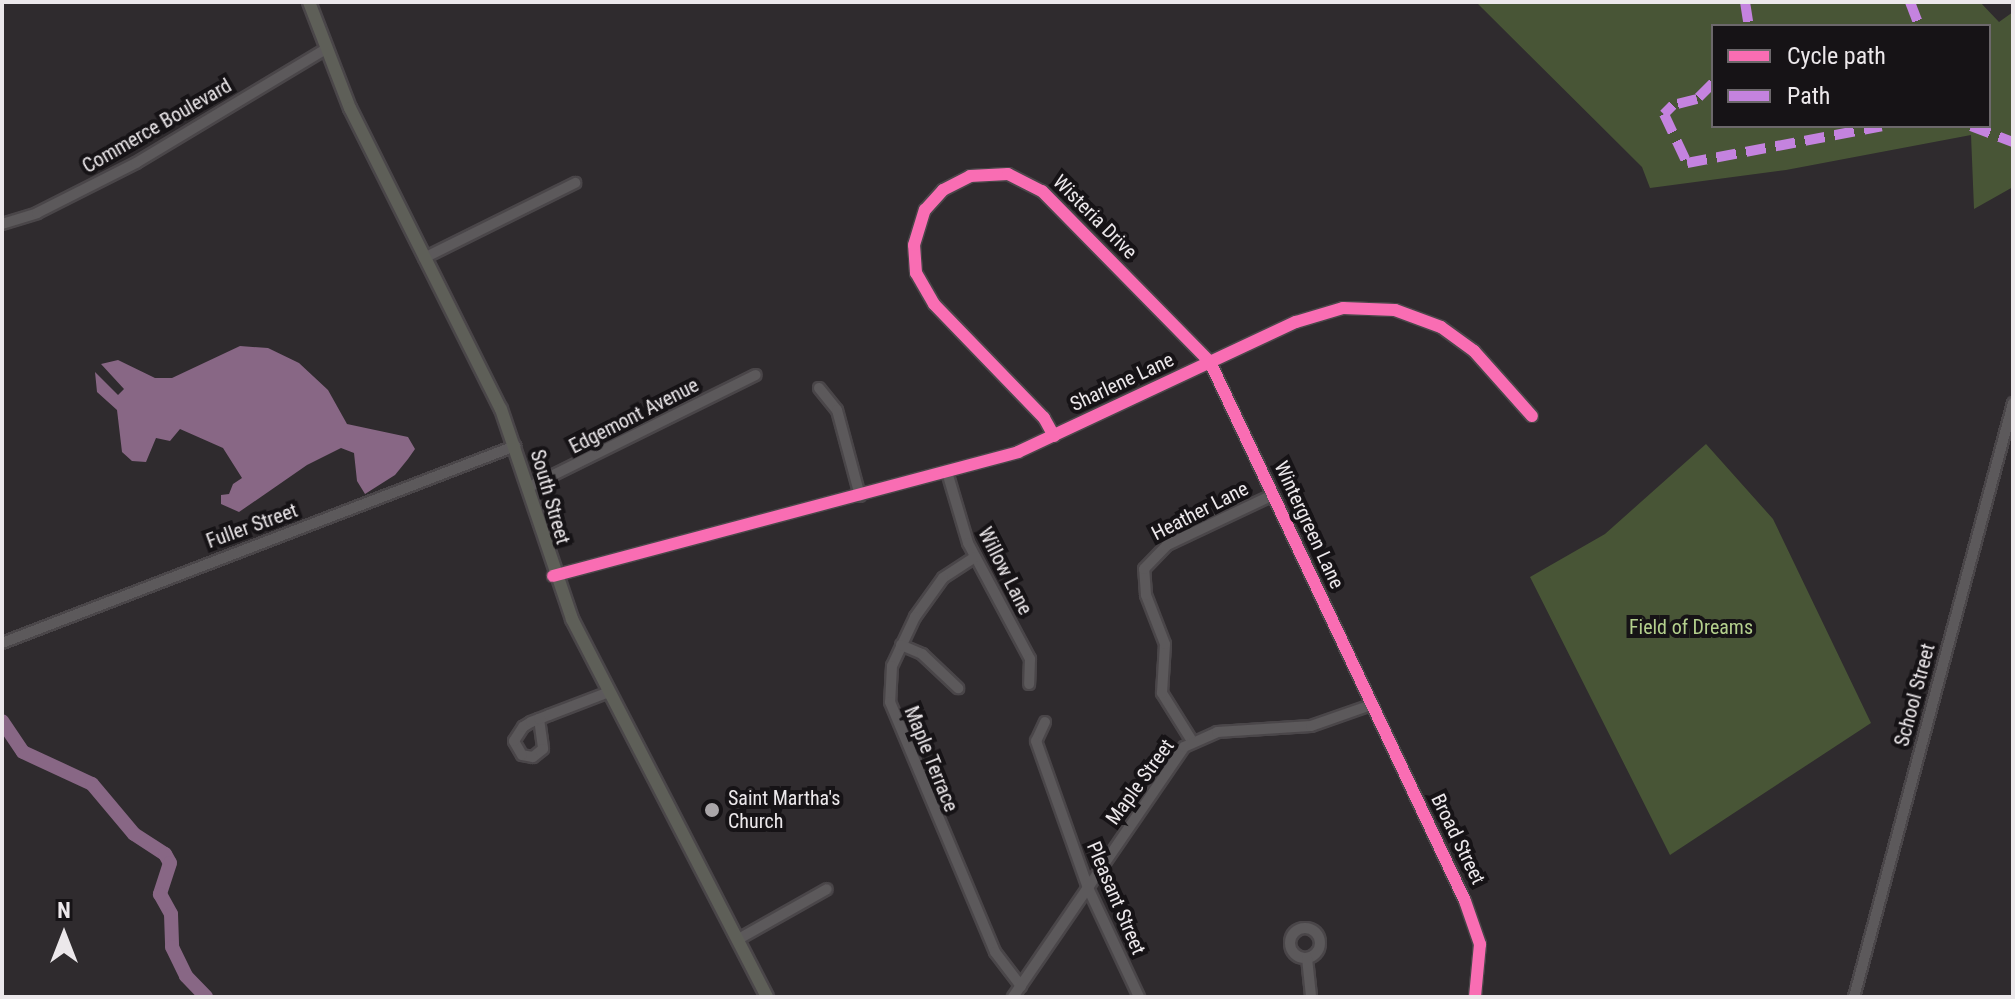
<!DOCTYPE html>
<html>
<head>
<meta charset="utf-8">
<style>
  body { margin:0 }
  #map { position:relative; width:2015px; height:999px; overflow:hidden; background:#2f2b2e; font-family:"Roboto Condensed",sans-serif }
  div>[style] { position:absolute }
  .green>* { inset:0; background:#485536 }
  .water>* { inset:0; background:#886785 }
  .river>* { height:14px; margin:-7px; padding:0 7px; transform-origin:7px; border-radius:7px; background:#886785 }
  .roads { filter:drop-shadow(2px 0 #4a4649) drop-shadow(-2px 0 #4a4649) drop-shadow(0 2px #4a4649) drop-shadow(0 -2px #4a4649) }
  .minor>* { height:10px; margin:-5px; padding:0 5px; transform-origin:5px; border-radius:5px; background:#5c595b }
  .minor>.ring { margin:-5px; padding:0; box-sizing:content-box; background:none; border:10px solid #5c595b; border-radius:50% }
  .major>* { height:12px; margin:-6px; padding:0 6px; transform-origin:6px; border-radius:6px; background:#5e5f58 }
  .quiet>* { height:10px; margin-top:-5px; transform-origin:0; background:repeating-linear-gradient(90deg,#c483df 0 20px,transparent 0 30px) }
  .cycleway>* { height:12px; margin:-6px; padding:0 6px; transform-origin:6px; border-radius:6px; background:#f96db3 }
  .dots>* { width:22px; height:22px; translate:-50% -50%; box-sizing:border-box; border:4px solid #161316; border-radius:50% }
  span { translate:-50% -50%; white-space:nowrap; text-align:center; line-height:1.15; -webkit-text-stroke:8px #161316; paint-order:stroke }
  .street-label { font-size:20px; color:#ece8eb }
  .park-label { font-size:20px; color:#b4d08d }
  .poi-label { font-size:20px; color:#ece8eb }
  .left { translate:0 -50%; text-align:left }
  .frame { position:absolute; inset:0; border:4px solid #ece8eb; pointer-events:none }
  .legend { position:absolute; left:1711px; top:24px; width:280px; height:104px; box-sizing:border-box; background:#161316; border:2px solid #6c686b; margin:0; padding:10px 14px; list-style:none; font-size:24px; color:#ece8eb }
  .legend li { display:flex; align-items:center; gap:16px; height:40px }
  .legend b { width:40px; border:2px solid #6c686b }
  .north { position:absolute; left:24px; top:895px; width:80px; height:80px; -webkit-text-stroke:6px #161316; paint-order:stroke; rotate:0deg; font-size:22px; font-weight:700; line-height:32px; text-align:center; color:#ece8eb }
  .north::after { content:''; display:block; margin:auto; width:28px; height:36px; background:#ece8eb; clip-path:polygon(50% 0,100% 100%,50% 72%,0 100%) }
</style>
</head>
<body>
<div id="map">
  <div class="green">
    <i style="clip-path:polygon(evenodd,1476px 2px,1980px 2px,1999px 22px,2013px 12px,2013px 187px,1974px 209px,1971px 135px,1786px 170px,1650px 188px,1642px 167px,1476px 2px,1713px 26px,1989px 26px,1989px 126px,1713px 126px,1713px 26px)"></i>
    <i style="clip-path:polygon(1706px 444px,1773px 519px,1871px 723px,1670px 855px,1530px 577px,1605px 534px)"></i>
  </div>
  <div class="water">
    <i style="clip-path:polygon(240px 346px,268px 348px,299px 363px,328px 390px,347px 424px,408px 437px,415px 449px,408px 459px,395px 475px,365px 494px,357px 481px,354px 453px,341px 448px,307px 465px,239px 512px,221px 504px,221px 495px,229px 494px,233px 484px,242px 478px,223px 448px,180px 429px,170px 441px,156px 438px,146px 462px,132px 461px,122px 452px,117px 410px,97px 392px,95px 372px,118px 395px,124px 389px,101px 364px,118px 360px,155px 378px,172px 378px)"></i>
  </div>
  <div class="river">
    <i style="left:2px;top:721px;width:37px;rotate:56deg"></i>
    <i style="left:23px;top:752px;width:76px;rotate:24.9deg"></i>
    <i style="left:92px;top:784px;width:65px;rotate:50deg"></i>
    <i style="left:134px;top:834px;width:37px;rotate:33deg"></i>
    <i style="left:165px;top:854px;width:10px;rotate:61deg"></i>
    <i style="left:170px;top:863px;width:33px;rotate:108deg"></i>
    <i style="left:160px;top:894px;width:23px;rotate:61deg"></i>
    <i style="left:171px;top:914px;width:33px;rotate:88deg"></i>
    <i style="left:172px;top:947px;width:32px;rotate:64deg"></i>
    <i style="left:186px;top:976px;width:29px;rotate:46deg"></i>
  </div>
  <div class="roads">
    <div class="minor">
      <i style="left:2px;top:224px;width:37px;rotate:-17deg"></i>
      <i style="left:37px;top:213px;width:111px;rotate:-26.8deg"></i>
      <i style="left:136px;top:163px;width:222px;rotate:-31deg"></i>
      <i style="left:424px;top:258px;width:169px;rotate:-26.4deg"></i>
      <i style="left:819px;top:388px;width:28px;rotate:51deg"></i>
      <i style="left:837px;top:410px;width:89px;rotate:75deg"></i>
      <i style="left:1054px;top:436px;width:21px;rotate:-119deg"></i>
      <i style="left:1044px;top:418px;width:158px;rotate:-134deg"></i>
      <i style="left:934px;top:304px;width:36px;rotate:-120deg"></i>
      <i style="left:916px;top:273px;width:28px;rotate:-94deg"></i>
      <i style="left:914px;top:245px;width:37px;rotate:-73deg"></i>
      <i style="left:925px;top:210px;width:27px;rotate:-48deg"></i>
      <i style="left:943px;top:190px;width:30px;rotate:-27deg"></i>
      <i style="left:970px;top:176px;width:38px;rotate:-3deg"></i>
      <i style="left:1008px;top:174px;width:38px;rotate:27deg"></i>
      <i style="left:1042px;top:191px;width:240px;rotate:45.5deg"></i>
      <i style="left:1210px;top:362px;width:596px;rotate:64.68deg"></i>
      <i style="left:1465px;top:901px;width:46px;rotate:70.8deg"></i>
      <i style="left:1480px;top:944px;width:53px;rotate:95.4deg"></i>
      <i style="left:947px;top:472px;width:74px;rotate:73.5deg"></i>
      <i style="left:968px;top:543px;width:132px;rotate:61.9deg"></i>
      <i style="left:1030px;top:659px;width:25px;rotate:92deg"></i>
      <i style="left:527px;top:488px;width:255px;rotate:-26.3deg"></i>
      <i style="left:975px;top:557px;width:38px;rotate:147deg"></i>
      <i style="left:943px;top:578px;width:48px;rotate:125.7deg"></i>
      <i style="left:915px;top:617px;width:54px;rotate:115.1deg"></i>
      <i style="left:892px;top:666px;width:36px;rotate:93deg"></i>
      <i style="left:890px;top:702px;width:271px;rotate:67.2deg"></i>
      <i style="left:995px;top:952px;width:43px;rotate:52.6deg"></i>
      <i style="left:553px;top:576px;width:481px;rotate:-14.9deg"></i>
      <i style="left:1018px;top:452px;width:307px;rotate:-25.1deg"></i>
      <i style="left:1296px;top:322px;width:49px;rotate:-16.6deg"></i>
      <i style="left:1343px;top:308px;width:52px;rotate:2.2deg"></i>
      <i style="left:1395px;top:310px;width:49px;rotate:20.3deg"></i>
      <i style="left:1441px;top:327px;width:41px;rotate:36deg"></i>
      <i style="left:1474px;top:351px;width:87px;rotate:48.3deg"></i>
      <i style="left:2px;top:643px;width:550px;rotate:-21.01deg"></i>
      <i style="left:901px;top:645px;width:23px;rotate:23deg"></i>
      <i style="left:922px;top:654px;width:50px;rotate:43.4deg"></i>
      <i style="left:539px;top:719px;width:30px;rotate:82deg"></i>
      <i style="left:543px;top:749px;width:13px;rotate:141deg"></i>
      <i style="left:533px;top:757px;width:11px;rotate:-170deg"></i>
      <i style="left:522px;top:755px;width:16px;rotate:-120deg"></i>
      <i style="left:514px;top:741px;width:17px;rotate:-57deg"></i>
      <i style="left:523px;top:727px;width:9px;rotate:-32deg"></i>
      <i style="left:531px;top:722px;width:9px;rotate:-21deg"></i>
      <i style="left:539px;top:719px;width:11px;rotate:-22deg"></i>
      <i style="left:549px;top:715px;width:64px;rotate:-21deg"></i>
      <i style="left:1045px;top:722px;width:21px;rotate:115deg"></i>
      <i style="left:1036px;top:741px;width:156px;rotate:70.5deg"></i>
      <i style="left:1088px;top:888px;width:120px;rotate:64.9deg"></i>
      <i style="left:1192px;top:741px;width:57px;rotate:-122deg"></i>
      <i style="left:1162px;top:693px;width:49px;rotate:-86.5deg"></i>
      <i style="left:1165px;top:644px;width:53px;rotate:-111.2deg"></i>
      <i style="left:1146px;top:595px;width:26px;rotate:-94deg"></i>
      <i style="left:1144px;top:569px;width:33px;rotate:-46deg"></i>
      <i style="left:1167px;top:545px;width:117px;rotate:-25.3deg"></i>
      <i class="ring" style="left:1290px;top:928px;width:20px;height:20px"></i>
      <i style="left:737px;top:940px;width:103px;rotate:-29.5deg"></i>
      <i style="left:1307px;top:958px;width:39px;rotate:84deg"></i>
      <i style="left:1013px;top:997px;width:303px;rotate:-55.6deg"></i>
      <i style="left:1184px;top:747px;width:36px;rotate:-24deg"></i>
      <i style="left:1217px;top:732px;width:94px;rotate:-3.7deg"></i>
      <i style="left:1311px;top:726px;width:64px;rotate:-19.3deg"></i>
      <i style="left:1854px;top:997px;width:615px;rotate:-75.01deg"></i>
    </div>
    <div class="major">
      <i style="left:309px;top:2px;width:114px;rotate:68.9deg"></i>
      <i style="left:350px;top:108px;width:337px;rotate:63.4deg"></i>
      <i style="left:501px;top:409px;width:222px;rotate:71.3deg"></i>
      <i style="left:572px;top:619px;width:425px;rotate:62.7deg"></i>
    </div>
  </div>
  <div class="quiet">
    <i style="left:1745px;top:2px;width:24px;rotate:81deg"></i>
    <i style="left:1910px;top:2px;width:26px;rotate:69deg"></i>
    <i style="left:1713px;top:83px;width:23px;rotate:135deg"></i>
    <i style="left:1697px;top:99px;width:25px;rotate:166deg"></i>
    <i style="left:1673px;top:105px;width:13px;rotate:135deg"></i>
    <i style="left:1664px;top:114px;width:54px;rotate:64.9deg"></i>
    <i style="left:1687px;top:163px;width:198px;rotate:-10.7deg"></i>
    <i style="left:1971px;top:126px;width:45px;rotate:20.9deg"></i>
  </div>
  <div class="cycleway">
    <i style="left:1054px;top:436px;width:21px;rotate:-119deg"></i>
    <i style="left:1044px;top:418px;width:158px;rotate:-134deg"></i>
    <i style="left:934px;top:304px;width:36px;rotate:-120deg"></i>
    <i style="left:916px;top:273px;width:28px;rotate:-94deg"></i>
    <i style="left:914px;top:245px;width:37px;rotate:-73deg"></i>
    <i style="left:925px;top:210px;width:27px;rotate:-48deg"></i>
    <i style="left:943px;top:190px;width:30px;rotate:-27deg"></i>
    <i style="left:970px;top:176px;width:38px;rotate:-3deg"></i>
    <i style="left:1008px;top:174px;width:38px;rotate:27deg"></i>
    <i style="left:1042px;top:191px;width:240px;rotate:45.5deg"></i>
    <i style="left:1210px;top:362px;width:596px;rotate:64.68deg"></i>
    <i style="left:1465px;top:901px;width:46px;rotate:70.8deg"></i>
    <i style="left:1480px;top:944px;width:53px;rotate:95.4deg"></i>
    <i style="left:553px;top:576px;width:481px;rotate:-14.9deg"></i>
    <i style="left:1018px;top:452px;width:307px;rotate:-25.1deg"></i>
    <i style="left:1296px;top:322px;width:49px;rotate:-16.6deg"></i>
    <i style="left:1343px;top:308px;width:52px;rotate:2.2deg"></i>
    <i style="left:1395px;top:310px;width:49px;rotate:20.3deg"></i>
    <i style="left:1441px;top:327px;width:41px;rotate:36deg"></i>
    <i style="left:1474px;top:351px;width:87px;rotate:48.3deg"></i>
  </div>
  <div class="dots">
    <i style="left:712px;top:810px;background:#aaa6a9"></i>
  </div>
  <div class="street-label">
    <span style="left:157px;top:126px;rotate:-30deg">Commerce Boulevard</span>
    <span style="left:1095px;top:217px;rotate:45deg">Wisteria Drive</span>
    <span style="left:1122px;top:382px;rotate:-25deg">Sharlene Lane</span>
    <span style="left:634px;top:416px;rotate:-27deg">Edgemont Avenue</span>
    <span style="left:550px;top:497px;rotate:74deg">South Street</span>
    <span style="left:1200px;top:511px;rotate:-27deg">Heather Lane</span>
    <span style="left:1309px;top:525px;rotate:65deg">Wintergreen Lane</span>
    <span style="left:252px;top:526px;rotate:-20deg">Fuller Street</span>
    <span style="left:1005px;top:571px;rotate:63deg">Willow Lane</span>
    <span style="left:1915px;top:695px;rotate:-75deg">School Street</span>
    <span style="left:931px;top:759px;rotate:68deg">Maple Terrace</span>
    <span style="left:1140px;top:782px;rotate:-54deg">Maple Street</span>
    <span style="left:1458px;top:839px;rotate:64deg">Broad Street</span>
    <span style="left:1116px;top:898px;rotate:67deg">Pleasant Street</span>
  </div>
  <div class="park-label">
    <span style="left:1691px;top:627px">Field of Dreams</span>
  </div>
  <div class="poi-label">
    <span class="left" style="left:728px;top:810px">Saint Martha's<br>Church</span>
  </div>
  <div class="frame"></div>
  <ul class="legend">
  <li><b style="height:10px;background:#f96db3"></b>Cycle path</li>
  <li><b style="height:10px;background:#c483df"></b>Path</li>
  </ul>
  <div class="north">N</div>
</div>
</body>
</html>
